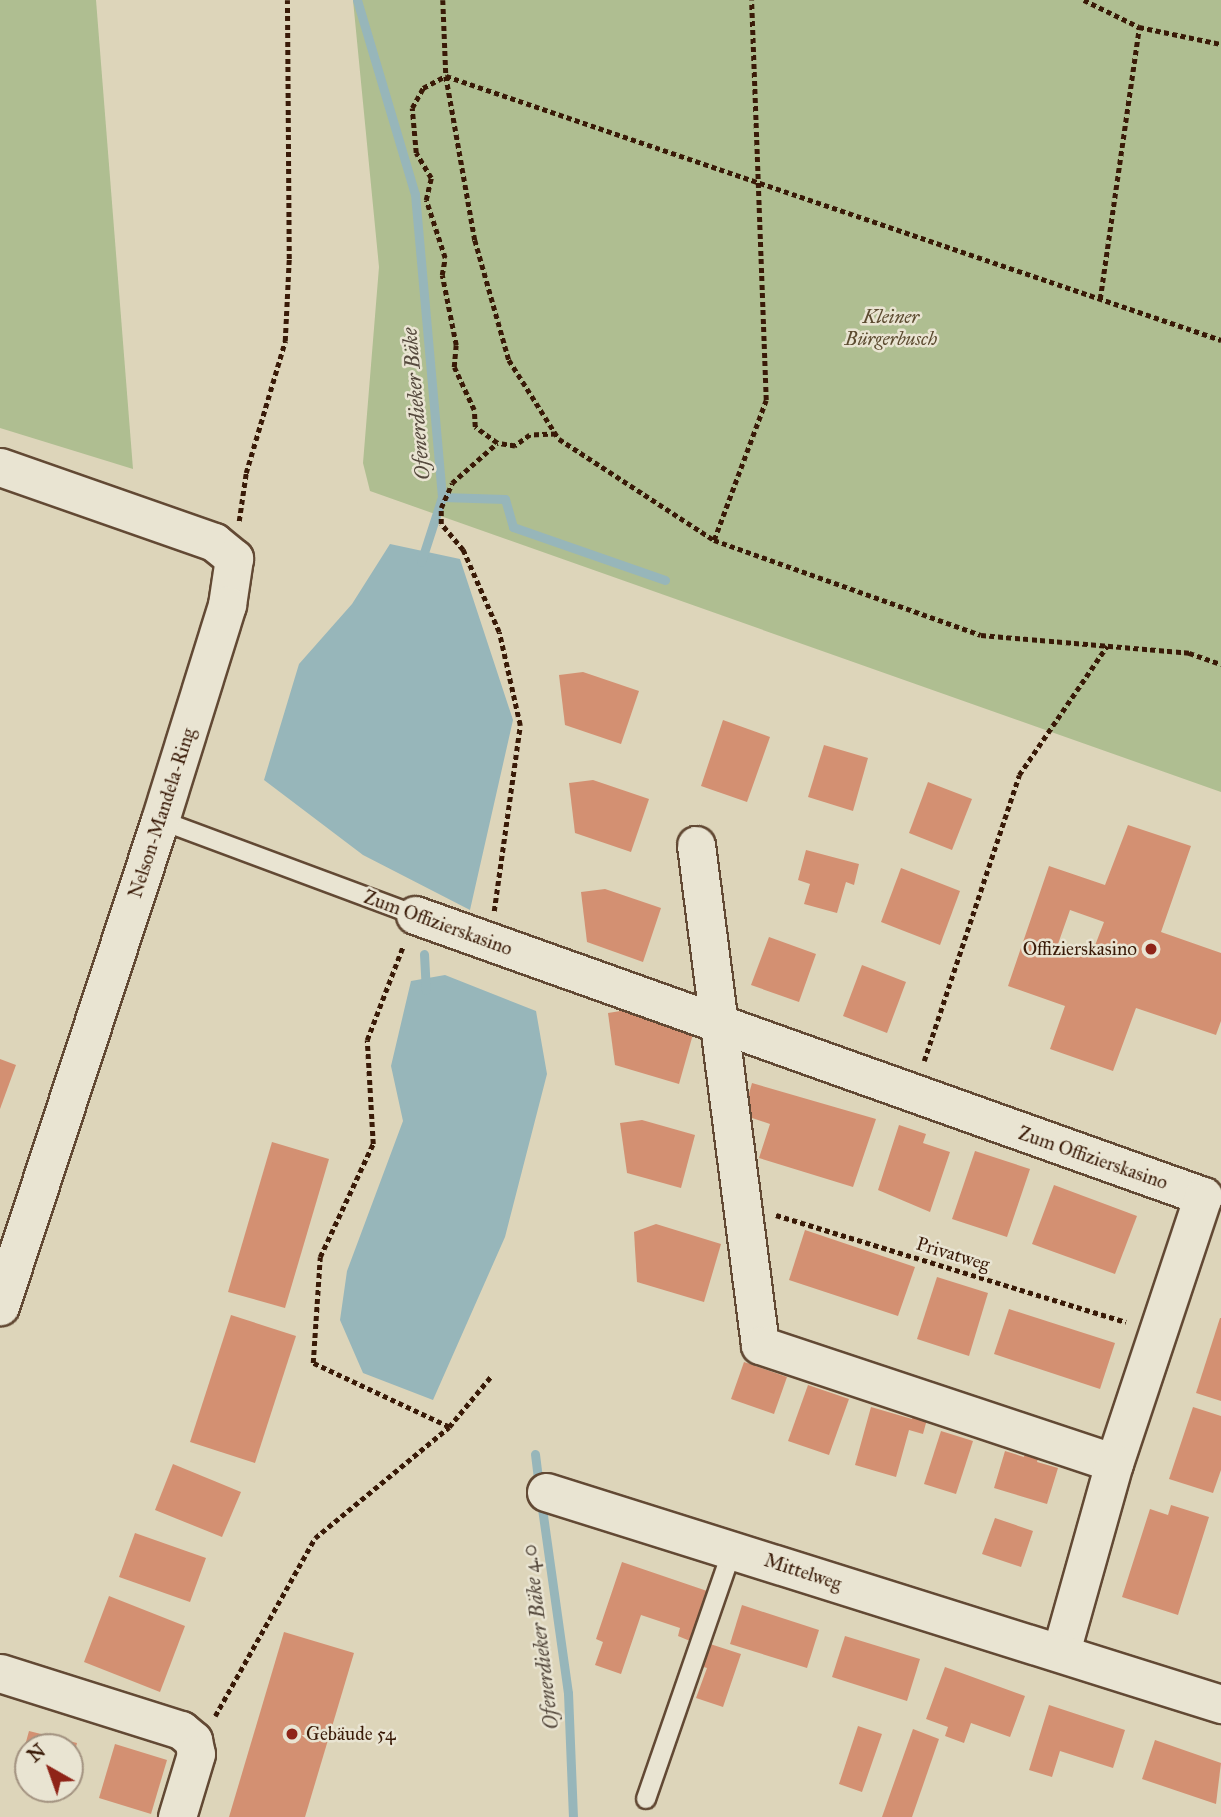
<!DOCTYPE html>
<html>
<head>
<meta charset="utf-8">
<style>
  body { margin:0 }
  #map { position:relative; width:1221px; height:1817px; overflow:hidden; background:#ddd5ba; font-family:"IM FELL Great Primer",serif }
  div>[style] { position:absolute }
  .green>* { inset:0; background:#afbe91 }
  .water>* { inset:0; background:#97b6ba }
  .stream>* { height:9px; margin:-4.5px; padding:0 4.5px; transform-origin:4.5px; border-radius:4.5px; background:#97b6ba }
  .building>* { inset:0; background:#d39072 }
  .path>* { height:4.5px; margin-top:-2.25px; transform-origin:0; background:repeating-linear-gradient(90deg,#391a07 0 5px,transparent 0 8.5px) }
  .roads { filter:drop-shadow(2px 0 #624934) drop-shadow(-2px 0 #624934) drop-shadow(0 2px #624934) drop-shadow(0 -2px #624934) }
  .service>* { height:18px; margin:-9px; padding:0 9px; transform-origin:9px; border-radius:9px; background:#e9e4d2 }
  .minor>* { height:37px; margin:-18.5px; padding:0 18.5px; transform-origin:18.5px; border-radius:18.5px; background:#e9e4d2 }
  .dots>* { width:19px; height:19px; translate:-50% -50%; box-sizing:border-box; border:4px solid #e9e4d2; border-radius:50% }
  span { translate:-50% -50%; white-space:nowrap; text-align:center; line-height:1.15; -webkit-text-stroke:5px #e9e4d2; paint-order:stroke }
  .park-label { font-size:19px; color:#5c4b30; font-style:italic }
  .street-label { font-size:19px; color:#391a07 }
  .poi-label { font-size:19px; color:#391a07 }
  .right { translate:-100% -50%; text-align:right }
  .left { translate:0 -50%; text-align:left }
  .water-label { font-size:21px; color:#55493d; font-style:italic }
  .north { position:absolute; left:14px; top:1733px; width:70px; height:70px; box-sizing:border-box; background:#e9e4d2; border:2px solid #a39381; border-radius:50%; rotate:320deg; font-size:19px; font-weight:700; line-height:28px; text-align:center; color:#391a07 }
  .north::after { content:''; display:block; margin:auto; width:24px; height:32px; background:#8f2418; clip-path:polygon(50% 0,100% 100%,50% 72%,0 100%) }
</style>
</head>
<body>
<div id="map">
  <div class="green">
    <i style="clip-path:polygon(0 0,96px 0,133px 469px,0 428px)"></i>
    <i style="clip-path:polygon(353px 0,1221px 0,1221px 792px,370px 491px,363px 463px,379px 267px)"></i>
  </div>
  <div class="water">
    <i style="clip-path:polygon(390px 544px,460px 559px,513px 720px,470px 910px,363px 855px,264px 780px,299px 664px,352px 604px)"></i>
    <i style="clip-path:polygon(445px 975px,536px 1011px,547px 1074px,505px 1237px,433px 1400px,363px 1373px,340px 1320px,347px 1271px,403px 1121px,391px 1066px,411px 981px)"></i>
  </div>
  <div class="stream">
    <i style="left:357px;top:0;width:202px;rotate:73.4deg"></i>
    <i style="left:415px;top:194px;width:304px;rotate:84.9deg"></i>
    <i style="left:442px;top:497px;width:68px;rotate:107.9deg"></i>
    <i style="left:442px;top:497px;width:63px;rotate:1.8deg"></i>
    <i style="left:505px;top:499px;width:29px;rotate:74deg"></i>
    <i style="left:513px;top:527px;width:161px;rotate:19.2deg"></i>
    <i style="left:424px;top:954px;width:36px;rotate:87deg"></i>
    <i style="left:535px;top:1454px;width:33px;rotate:83deg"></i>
    <i style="left:541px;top:1501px;width:194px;rotate:82deg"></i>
    <i style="left:568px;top:1693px;width:124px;rotate:87.7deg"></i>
  </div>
  <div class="building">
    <i style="clip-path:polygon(583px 672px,639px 691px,621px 744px,565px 725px,559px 675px)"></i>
    <i style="clip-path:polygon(723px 720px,770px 737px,747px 802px,701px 786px)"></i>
    <i style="clip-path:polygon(824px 745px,868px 758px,853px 811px,808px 797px)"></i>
    <i style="clip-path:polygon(593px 780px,649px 799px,631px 852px,575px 833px,569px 783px)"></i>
    <i style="clip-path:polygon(928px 782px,972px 799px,952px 850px,909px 833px)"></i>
    <i style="clip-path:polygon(evenodd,1128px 825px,1191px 846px,1161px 932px,1221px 953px,1221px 1021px,1216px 1035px,1136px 1008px,1113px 1071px,1050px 1049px,1065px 1006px,1008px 986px,1049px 866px,1105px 885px,1128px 825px,1070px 910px,1104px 922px,1091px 956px,1058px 944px,1070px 910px)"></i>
    <i style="clip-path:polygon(806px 850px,859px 864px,854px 885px,846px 882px,837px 913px,804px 904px,810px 884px,798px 880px)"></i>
    <i style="clip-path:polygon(901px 868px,960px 891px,940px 945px,881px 922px)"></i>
    <i style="clip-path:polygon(605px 889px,661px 908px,643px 962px,587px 942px,581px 892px)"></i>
    <i style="clip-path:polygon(769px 937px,816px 954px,799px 1002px,751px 985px)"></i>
    <i style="clip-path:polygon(862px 965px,906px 982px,887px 1033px,843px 1016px)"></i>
    <i style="clip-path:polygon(633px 1009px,695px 1027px,679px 1084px,615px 1065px,608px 1013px)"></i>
    <i style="clip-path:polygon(0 1059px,16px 1065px,0 1109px)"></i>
    <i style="clip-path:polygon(752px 1083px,876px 1119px,853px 1187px,759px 1158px,770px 1124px,743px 1115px)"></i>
    <i style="clip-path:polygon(642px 1120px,695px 1135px,681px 1188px,627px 1173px,620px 1123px)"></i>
    <i style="clip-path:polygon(899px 1125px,926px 1134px,923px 1143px,950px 1152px,930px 1212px,878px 1190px)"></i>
    <i style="clip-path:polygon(272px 1142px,329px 1159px,285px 1308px,228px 1292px)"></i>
    <i style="clip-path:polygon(975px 1151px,1030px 1169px,1007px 1237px,952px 1219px)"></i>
    <i style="clip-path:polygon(1054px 1185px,1137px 1216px,1115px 1274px,1032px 1244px)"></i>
    <i style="clip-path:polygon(656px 1224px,721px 1244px,704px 1302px,637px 1282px,634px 1232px)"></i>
    <i style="clip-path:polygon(805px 1230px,915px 1267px,898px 1316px,789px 1280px)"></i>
    <i style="clip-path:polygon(937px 1277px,988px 1293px,969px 1356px,917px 1339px)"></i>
    <i style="clip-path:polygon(1009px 1309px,1115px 1343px,1100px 1389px,994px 1354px)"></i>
    <i style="clip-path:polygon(231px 1315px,296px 1336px,255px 1463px,190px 1442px)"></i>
    <i style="clip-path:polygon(1220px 1318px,1221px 1318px,1221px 1401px,1196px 1393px)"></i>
    <i style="clip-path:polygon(744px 1362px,787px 1377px,774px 1414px,731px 1399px)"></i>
    <i style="clip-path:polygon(808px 1385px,849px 1399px,829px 1455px,788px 1441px)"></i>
    <i style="clip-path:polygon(871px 1407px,912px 1419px,915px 1408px,929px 1412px,923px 1434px,909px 1430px,896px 1477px,855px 1465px)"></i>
    <i style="clip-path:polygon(1193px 1407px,1221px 1416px,1221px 1470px,1213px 1493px,1169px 1479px)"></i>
    <i style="clip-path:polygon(941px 1431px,973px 1441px,956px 1494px,924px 1484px)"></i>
    <i style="clip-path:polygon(1005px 1451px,1024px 1457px,1025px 1452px,1039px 1455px,1037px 1462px,1058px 1468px,1047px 1504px,994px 1488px)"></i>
    <i style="clip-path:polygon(173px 1464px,241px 1492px,222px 1537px,155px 1510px)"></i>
    <i style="clip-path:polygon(1171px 1505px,1209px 1517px,1178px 1615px,1122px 1597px,1150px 1509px,1168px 1515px)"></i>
    <i style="clip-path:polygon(995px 1518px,1033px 1531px,1021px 1567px,982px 1554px)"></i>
    <i style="clip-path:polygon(135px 1533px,206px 1558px,190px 1602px,119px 1577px)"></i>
    <i style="clip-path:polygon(622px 1562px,713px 1593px,701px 1629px,695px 1627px,690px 1641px,678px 1636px,680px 1628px,641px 1615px,621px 1674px,595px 1665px,603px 1642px,596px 1639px)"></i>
    <i style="clip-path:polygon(109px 1596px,185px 1626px,160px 1692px,84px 1662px)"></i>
    <i style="clip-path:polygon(742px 1605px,819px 1630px,807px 1668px,730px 1644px)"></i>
    <i style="clip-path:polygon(284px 1632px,354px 1653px,305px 1817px,229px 1817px)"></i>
    <i style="clip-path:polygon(845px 1636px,920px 1659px,907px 1701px,832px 1677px)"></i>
    <i style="clip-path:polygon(704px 1642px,741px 1654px,723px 1707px,696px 1698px,707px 1668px,697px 1665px)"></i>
    <i style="clip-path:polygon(945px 1667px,1025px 1696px,1010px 1737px,971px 1723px,964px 1743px,945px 1736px,948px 1727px,926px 1719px)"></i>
    <i style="clip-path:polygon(1049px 1705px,1125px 1730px,1113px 1768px,1060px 1751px,1052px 1777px,1029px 1770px)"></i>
    <i style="clip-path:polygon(858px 1726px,882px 1734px,862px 1792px,839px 1784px)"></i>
    <i style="clip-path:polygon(913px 1729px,939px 1739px,912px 1817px,882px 1817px)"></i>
    <i style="clip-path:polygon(29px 1731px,77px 1743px,71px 1767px,70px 1747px,28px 1747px,28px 1782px,16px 1778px)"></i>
    <i style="clip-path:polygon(1155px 1740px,1221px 1763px,1216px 1804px,1142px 1779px)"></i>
    <i style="clip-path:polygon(115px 1744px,167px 1760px,151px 1814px,99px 1798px)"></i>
  </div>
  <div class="path">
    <i style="left:443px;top:0;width:76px;rotate:87.7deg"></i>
    <i style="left:446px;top:76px;width:167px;rotate:80deg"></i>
    <i style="left:475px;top:240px;width:125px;rotate:74.2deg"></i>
    <i style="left:509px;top:360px;width:93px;rotate:57.7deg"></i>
    <i style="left:559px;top:439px;width:185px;rotate:33.1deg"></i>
    <i style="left:714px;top:540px;width:283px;rotate:19.6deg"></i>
    <i style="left:981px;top:635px;width:209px;rotate:4.9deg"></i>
    <i style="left:1189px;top:653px;width:34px;rotate:19deg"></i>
    <i style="left:1084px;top:0;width:61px;rotate:26.1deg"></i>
    <i style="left:1139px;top:27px;width:84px;rotate:11.7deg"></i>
    <i style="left:1100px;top:299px;width:275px;rotate:-81.8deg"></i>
    <i style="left:556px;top:434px;width:26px;rotate:178deg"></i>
    <i style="left:530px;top:435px;width:19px;rotate:144deg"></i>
    <i style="left:515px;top:446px;width:18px;rotate:-171deg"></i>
    <i style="left:497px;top:443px;width:27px;rotate:-144deg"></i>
    <i style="left:475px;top:427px;width:17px;rotate:-93deg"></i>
    <i style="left:474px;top:410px;width:47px;rotate:-114.9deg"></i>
    <i style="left:454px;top:367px;width:22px;rotate:-85deg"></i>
    <i style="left:456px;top:345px;width:71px;rotate:-101.3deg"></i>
    <i style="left:442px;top:275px;width:17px;rotate:-80deg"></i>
    <i style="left:445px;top:258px;width:61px;rotate:-108.1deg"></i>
    <i style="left:426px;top:200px;width:23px;rotate:-77deg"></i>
    <i style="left:431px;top:178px;width:29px;rotate:-121deg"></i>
    <i style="left:416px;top:153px;width:45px;rotate:-95.1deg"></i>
    <i style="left:412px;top:108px;width:23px;rotate:-61deg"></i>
    <i style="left:423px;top:88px;width:26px;rotate:-28deg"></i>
    <i style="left:446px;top:76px;width:819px;rotate:18.81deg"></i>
    <i style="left:239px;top:521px;width:49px;rotate:-81.7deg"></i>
    <i style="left:246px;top:473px;width:138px;rotate:-73.5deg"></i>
    <i style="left:285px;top:341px;width:82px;rotate:-87.2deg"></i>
    <i style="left:289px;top:259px;width:259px;rotate:-90.4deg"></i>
    <i style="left:714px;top:540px;width:149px;rotate:-69.6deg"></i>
    <i style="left:766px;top:400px;width:400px;rotate:-92.1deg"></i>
    <i style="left:494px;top:911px;width:188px;rotate:-82deg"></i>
    <i style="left:520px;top:725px;width:95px;rotate:-102.7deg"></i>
    <i style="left:499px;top:632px;width:90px;rotate:-113.7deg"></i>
    <i style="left:463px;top:550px;width:34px;rotate:-130deg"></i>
    <i style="left:441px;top:524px;width:16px;rotate:-90deg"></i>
    <i style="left:441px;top:508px;width:27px;rotate:-66deg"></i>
    <i style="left:452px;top:483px;width:60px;rotate:-41.6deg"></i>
    <i style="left:924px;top:1061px;width:301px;rotate:-71.6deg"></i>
    <i style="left:1019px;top:775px;width:156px;rotate:-55.7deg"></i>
    <i style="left:776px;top:1215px;width:366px;rotate:17deg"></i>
    <i style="left:449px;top:1427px;width:67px;rotate:-50.4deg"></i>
    <i style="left:215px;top:1716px;width:204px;rotate:-60.7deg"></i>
    <i style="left:315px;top:1538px;width:174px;rotate:-39.6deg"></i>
    <i style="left:449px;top:1427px;width:150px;rotate:-154.8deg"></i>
    <i style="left:313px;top:1363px;width:106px;rotate:-86.2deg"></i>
    <i style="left:320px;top:1257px;width:125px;rotate:-64.9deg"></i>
    <i style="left:373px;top:1144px;width:104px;rotate:-93.3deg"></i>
    <i style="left:367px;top:1040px;width:101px;rotate:-69deg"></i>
  </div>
  <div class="roads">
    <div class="service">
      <i style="left:160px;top:820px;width:272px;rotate:20.4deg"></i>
      <i style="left:646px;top:1799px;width:263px;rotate:-70.9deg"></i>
    </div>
    <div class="minor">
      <i style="left:0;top:467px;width:227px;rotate:19.3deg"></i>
      <i style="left:214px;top:542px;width:26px;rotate:39deg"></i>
      <i style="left:234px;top:558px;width:48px;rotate:98.5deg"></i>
      <i style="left:227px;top:605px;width:225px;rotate:107.3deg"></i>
      <i style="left:160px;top:820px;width:512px;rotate:108.22deg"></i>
      <i style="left:696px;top:845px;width:504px;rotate:82.71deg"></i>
      <i style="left:760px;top:1345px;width:373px;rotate:18.4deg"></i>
      <i style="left:415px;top:915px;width:837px;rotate:19.63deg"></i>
      <i style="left:1203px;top:1196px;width:281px;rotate:108.4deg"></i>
      <i style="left:1114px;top:1463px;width:195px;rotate:105.7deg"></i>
      <i style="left:546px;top:1492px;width:708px;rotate:17.44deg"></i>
      <i style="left:0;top:1673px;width:190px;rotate:17.5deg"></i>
      <i style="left:181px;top:1730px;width:16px;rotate:40deg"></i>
      <i style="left:193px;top:1740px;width:14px;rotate:78deg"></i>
      <i style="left:196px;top:1754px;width:66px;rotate:106.8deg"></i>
    </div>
  </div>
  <div class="dots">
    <i style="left:1151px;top:949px;background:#8f2418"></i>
    <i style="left:292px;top:1734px;background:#8f2418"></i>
  </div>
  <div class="park-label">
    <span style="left:891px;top:328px">Kleiner<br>Bürgerbusch</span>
  </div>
  <div class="street-label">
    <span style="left:162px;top:813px;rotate:-72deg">Nelson-Mandela-Ring</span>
    <span style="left:438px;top:923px;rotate:20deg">Zum Offizierskasino</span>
    <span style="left:1093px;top:1158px;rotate:19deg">Zum Offizierskasino</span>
    <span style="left:953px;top:1254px;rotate:17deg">Privatweg</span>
    <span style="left:803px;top:1572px;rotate:18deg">Mittelweg</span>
  </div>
  <div class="poi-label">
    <span class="right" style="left:1137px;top:949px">Offizierskasino</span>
    <span class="left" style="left:306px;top:1734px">Gebäude 54</span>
  </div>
  <div class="water-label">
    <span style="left:416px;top:404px;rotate:-95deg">Ofenerdieker Bäke</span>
    <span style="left:540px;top:1637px;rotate:-97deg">Ofenerdieker Bäke 4.0</span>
  </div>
  <div class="north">N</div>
</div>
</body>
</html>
